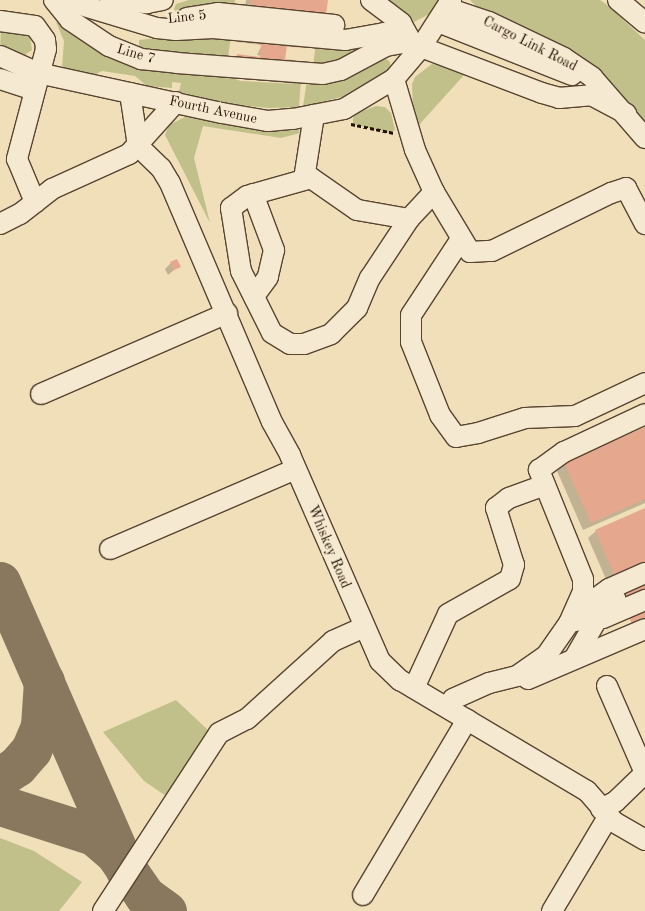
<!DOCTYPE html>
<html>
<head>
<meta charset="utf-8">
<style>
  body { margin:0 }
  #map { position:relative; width:645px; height:911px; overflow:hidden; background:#f0dfb8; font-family:"Old Standard TT",serif }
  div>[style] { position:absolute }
  .green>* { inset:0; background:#c1c08a }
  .shadow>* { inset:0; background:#0003 }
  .taxiway>* { height:41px; margin:-20.5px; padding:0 20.5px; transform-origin:20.5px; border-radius:20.5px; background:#8a785e }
  .building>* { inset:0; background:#e5a88e }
  .path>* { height:2.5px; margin-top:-1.25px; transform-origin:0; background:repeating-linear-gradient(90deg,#251104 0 4px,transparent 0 6.5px) }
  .roads { filter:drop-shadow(1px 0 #584431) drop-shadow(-1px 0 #584431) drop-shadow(0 1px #584431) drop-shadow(0 -1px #584431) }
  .minor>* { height:20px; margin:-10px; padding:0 10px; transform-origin:10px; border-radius:10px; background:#f5ead1 }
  span { translate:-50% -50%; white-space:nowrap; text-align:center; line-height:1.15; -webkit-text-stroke:4.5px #f5ead1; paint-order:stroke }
  .street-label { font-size:14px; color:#251104 }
</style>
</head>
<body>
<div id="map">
  <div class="green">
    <i style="clip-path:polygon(189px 0,235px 0,233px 13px,177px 13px,174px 9px,176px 4px)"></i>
    <i style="clip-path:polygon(375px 0,440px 0,435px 11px,414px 22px,400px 19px)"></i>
    <i style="clip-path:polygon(470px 0,600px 0,606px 4px,645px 40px,645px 127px,634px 113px,485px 15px)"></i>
    <i style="clip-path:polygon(56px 22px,241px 81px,293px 84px,295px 80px,301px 80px,299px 107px,268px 108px,231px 104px,179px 92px,181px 83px,172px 82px,172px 88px,147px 86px,135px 76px,102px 71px,94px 75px,62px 68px,64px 41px)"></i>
    <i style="clip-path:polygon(1px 30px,22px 31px,30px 36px,32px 50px,22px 57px,0 51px)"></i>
    <i style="clip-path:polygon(194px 34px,231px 36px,227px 64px,139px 49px,139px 40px)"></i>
    <i style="clip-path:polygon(316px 43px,369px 46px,312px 73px)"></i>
    <i style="clip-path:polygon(385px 58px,390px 62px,390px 70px,346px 98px,341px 97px,303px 107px,307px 80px)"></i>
    <i style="clip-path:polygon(432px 64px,462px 69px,464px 75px,419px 125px,413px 109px,412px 84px,415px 77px)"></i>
    <i style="clip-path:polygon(376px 106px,385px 107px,391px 113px,395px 130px,390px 133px,353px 124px,353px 118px,357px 113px)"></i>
    <i style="clip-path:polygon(189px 115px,264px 131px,299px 130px,300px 133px,281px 138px,203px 126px,194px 158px,210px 223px,165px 135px,169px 125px)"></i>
    <i style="clip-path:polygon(176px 700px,209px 731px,166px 796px,144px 781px,103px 732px)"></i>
    <i style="clip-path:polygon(0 838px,34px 851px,82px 882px,59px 911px,0 911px)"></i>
  </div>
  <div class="shadow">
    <i style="clip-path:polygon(246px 0,326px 0,301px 47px,285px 47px,284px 60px,296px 84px,234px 78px,238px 56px,275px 59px,257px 55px,262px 45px,238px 42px,242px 10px,245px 9px)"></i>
    <i style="clip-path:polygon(171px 263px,179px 266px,168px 275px,165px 269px)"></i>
    <i style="clip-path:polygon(645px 428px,645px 503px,583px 530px,557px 471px,564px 464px)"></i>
    <i style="clip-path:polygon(645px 509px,645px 569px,609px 586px,588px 538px,596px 531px)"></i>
  </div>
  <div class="taxiway">
    <i style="left:0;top:582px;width:315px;rotate:66.4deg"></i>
    <i style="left:0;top:777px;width:20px;rotate:-33deg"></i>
    <i style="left:17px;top:766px;width:21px;rotate:-49deg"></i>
    <i style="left:31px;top:750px;width:26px;rotate:-67deg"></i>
    <i style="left:41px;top:726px;width:45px;rotate:-86.2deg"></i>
    <i style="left:0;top:805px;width:99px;rotate:17.7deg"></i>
    <i style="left:94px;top:835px;width:28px;rotate:41deg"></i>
    <i style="left:115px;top:853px;width:52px;rotate:55.1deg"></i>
    <i style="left:145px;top:896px;width:26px;rotate:36deg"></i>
  </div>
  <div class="building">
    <i style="clip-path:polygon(251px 0,328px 0,326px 16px,305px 14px,302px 48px,287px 46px,285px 59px,301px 61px,298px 83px,235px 76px,237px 54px,260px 57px,261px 44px,239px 41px,243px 8px,250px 9px)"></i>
    <i style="clip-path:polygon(177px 259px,181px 267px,174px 270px,170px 262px)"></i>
    <i style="clip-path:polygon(645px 427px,645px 499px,591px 523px,564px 463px)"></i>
    <i style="clip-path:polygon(645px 508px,645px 566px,616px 579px,595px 530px)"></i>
    <i style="clip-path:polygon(645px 578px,645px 637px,639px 640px,617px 590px)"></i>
  </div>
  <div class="path">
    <i style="left:351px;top:124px;width:44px;rotate:11.8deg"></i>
  </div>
  <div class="roads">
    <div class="minor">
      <i style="left:54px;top:0;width:26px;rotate:51deg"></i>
      <i style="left:70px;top:20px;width:47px;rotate:33.7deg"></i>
      <i style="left:109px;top:46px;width:35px;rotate:22deg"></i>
      <i style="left:141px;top:59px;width:36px;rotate:6deg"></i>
      <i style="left:177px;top:63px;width:146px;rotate:4.3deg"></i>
      <i style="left:323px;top:74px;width:18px;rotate:-13deg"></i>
      <i style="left:341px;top:70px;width:51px;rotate:-28.1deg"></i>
      <i style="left:386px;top:46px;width:23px;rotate:-10deg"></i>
      <i style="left:64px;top:0;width:97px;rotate:16.8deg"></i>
      <i style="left:157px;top:28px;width:19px;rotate:6deg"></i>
      <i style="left:176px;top:30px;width:37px;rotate:-3deg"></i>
      <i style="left:213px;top:28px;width:133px;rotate:5.2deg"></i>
      <i style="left:345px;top:40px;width:40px;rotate:-10deg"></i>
      <i style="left:384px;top:33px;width:169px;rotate:20.8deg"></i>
      <i style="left:542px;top:93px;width:18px;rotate:16deg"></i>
      <i style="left:559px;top:98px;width:32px;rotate:-5deg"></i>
      <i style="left:591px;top:95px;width:40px;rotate:28deg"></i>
      <i style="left:110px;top:0;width:37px;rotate:5deg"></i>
      <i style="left:147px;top:3px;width:16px;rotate:-11deg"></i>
      <i style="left:371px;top:0;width:38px;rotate:37deg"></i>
      <i style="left:401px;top:23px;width:21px;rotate:61deg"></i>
      <i style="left:618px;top:0;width:35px;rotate:40deg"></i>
      <i style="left:447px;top:8px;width:44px;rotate:18.4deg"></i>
      <i style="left:489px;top:22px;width:83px;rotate:25.6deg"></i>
      <i style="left:564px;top:58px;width:34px;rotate:34deg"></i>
      <i style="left:592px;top:77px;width:81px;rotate:49deg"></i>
      <i style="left:187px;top:18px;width:31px;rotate:-9deg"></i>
      <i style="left:218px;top:13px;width:117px;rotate:5.9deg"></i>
      <i style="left:0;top:21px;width:35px;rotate:8deg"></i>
      <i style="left:35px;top:26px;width:17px;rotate:54deg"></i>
      <i style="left:45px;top:40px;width:9px;rotate:84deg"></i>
      <i style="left:46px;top:49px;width:114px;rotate:104.8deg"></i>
      <i style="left:17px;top:159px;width:47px;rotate:67.3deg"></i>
      <i style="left:438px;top:22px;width:144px;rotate:21.6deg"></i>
      <i style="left:0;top:56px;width:42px;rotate:24.1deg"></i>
      <i style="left:38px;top:73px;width:188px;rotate:12.3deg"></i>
      <i style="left:222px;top:113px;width:47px;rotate:9.9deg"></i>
      <i style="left:268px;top:121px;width:25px;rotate:-5deg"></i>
      <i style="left:293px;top:119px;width:52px;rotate:-11.1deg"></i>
      <i style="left:344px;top:109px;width:58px;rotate:-31deg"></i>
      <i style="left:394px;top:79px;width:42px;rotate:-49.8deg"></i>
      <i style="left:421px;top:47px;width:56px;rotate:-57.4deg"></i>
      <i style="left:0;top:79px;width:35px;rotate:18deg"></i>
      <i style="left:394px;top:79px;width:74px;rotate:73.5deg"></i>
      <i style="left:415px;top:150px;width:46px;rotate:65.7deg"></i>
      <i style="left:434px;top:192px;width:70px;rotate:59deg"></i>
      <i style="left:470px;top:252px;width:22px;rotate:-3deg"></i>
      <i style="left:492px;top:251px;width:132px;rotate:-26deg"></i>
      <i style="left:611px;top:193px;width:16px;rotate:-18deg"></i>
      <i style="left:626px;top:188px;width:41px;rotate:62.2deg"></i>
      <i style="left:130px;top:93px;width:54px;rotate:81.4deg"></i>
      <i style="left:138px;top:146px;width:32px;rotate:44deg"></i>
      <i style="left:161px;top:168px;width:17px;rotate:59deg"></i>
      <i style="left:170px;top:183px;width:260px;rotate:66.9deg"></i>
      <i style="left:272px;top:422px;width:38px;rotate:61deg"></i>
      <i style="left:290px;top:455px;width:225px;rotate:66.4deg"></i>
      <i style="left:380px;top:661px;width:28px;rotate:44deg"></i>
      <i style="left:400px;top:680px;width:217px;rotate:30.7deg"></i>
      <i style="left:587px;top:791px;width:41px;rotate:48.9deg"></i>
      <i style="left:614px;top:822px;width:36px;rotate:30deg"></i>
      <i style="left:304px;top:179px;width:65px;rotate:-81.1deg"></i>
      <i style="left:253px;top:194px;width:60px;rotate:69.4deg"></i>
      <i style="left:274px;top:250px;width:28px;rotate:103deg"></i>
      <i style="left:268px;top:277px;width:24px;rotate:126deg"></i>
      <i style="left:409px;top:219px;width:53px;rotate:-170.2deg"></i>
      <i style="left:357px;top:210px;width:56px;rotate:-145.2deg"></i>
      <i style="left:311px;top:178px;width:66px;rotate:164.3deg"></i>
      <i style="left:247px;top:196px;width:20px;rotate:143deg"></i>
      <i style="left:231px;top:208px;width:64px;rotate:81deg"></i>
      <i style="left:241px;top:271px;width:69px;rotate:63.4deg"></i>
      <i style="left:272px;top:333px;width:21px;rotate:31deg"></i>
      <i style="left:290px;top:344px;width:14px"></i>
      <i style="left:304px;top:344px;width:29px;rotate:-20deg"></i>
      <i style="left:331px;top:334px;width:37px;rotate:-45deg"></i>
      <i style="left:357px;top:308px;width:33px;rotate:-67deg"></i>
      <i style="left:370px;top:278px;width:71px;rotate:-56.5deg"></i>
      <i style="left:409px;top:219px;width:37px;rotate:-47deg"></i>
      <i style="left:0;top:224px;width:22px;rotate:-27deg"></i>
      <i style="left:20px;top:214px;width:41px;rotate:-38deg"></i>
      <i style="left:52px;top:189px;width:85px;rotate:-24.4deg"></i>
      <i style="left:129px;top:154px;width:70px;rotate:-47.9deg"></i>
      <i style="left:461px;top:239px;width:91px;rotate:123.3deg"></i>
      <i style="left:411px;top:315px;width:27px;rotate:90deg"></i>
      <i style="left:411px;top:342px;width:79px;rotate:68.3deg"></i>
      <i style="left:440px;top:415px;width:27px;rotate:54deg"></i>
      <i style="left:456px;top:437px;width:22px;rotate:-10deg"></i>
      <i style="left:478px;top:433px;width:49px;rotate:-17.7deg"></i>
      <i style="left:525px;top:418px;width:50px;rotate:-2.3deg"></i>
      <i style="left:575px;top:416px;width:77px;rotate:-25.2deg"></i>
      <i style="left:41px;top:394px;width:203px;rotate:-23.5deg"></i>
      <i style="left:110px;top:549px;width:202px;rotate:-23.3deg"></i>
      <i style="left:603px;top:618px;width:46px;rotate:-23.2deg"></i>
      <i style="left:576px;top:621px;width:29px;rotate:-49deg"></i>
      <i style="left:595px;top:599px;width:17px;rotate:-36deg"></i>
      <i style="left:609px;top:589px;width:39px;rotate:-24deg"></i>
      <i style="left:574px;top:659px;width:58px;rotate:-59.9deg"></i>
      <i style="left:603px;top:609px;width:16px;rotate:-38deg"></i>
      <i style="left:528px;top:679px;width:127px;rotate:-23.1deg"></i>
      <i style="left:607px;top:686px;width:95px;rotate:66.4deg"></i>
      <i style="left:414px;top:688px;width:81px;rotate:-65.3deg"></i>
      <i style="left:448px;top:614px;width:71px;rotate:-29.4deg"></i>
      <i style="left:510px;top:579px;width:15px;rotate:-74deg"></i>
      <i style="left:514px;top:565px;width:60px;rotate:-107.5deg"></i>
      <i style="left:496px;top:508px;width:16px;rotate:-38deg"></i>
      <i style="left:509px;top:498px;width:38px;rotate:-20deg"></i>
      <i style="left:448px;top:708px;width:10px;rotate:-61deg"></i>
      <i style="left:453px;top:699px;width:39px;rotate:-24deg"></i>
      <i style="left:489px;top:683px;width:29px;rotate:-14deg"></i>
      <i style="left:517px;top:676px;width:35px;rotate:-35deg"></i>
      <i style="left:546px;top:656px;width:40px;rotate:-55.1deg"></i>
      <i style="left:569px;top:623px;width:35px;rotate:-66deg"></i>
      <i style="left:583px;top:591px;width:12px;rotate:-90deg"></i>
      <i style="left:583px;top:579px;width:118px;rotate:-112deg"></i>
      <i style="left:539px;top:470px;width:31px;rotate:-36deg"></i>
      <i style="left:564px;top:452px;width:89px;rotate:-25.1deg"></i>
      <i style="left:601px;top:809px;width:16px;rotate:-27deg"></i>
      <i style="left:615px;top:802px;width:42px;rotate:-44deg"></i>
      <i style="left:363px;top:895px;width:204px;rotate:-59.3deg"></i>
      <i style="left:103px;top:911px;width:212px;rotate:-56.9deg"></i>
      <i style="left:219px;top:733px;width:31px;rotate:-27deg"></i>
      <i style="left:247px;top:719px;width:116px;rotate:-42.2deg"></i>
      <i style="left:333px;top:641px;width:34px;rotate:-24deg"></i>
      <i style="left:552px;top:911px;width:109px;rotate:-59.2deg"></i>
    </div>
  </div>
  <div class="street-label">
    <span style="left:187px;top:17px;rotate:-6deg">Line 5</span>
    <span style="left:530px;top:44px;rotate:27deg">Cargo Link Road</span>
    <span style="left:136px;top:54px;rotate:16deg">Line 7</span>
    <span style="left:213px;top:110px;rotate:12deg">Fourth Avenue</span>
    <span style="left:329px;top:547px;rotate:67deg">Whiskey Road</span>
  </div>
</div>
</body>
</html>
